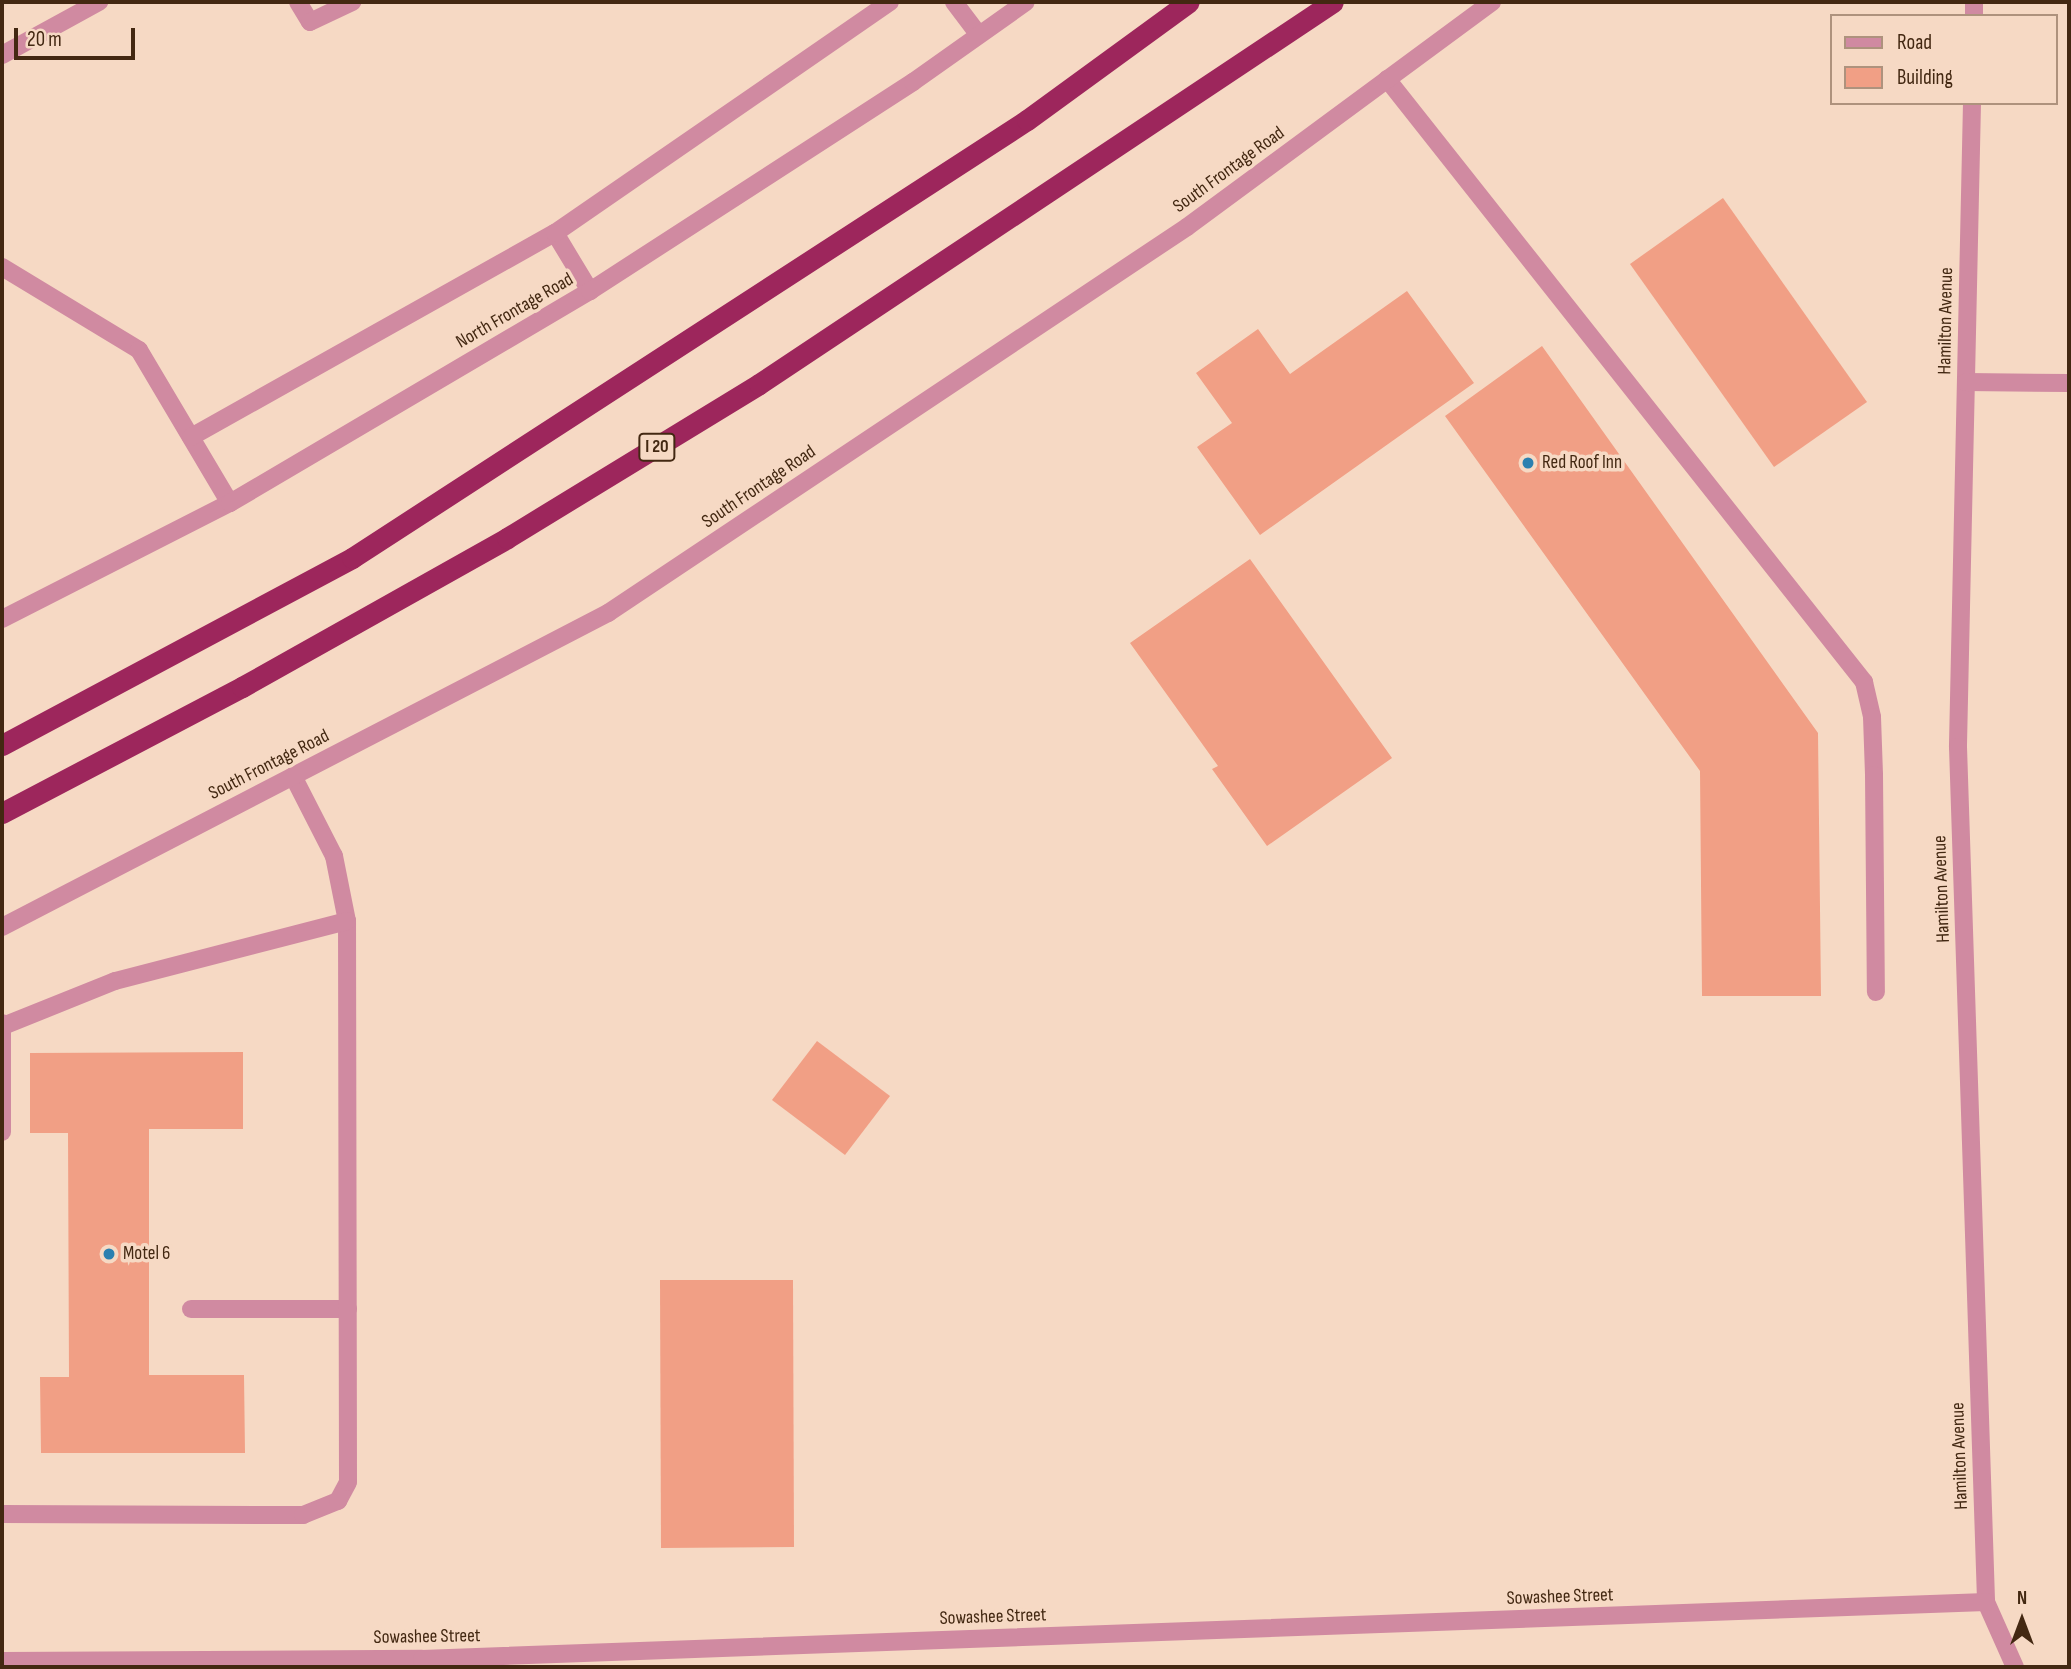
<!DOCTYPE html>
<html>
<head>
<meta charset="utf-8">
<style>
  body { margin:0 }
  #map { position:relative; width:2071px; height:1669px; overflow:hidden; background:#f6d9c4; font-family:"Sofia Sans Condensed",sans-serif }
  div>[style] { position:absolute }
  .building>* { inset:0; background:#f19f85 }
  .minor>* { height:18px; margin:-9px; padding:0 9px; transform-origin:9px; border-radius:9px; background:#d08aa1 }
  .highway>* { height:21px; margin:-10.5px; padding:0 10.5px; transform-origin:10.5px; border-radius:10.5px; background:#9d265c }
  .dots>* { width:19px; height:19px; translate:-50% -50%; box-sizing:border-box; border:4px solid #f6d9c4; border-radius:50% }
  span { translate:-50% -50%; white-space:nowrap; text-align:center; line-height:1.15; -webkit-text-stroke:7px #f6d9c4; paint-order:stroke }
  .shield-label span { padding:2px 5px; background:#f6d9c4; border:2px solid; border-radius:5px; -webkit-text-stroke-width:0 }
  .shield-label { font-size:18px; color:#432812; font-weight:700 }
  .street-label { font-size:19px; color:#432812 }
  .poi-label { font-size:19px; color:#432812 }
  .left { translate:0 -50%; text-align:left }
  .frame { position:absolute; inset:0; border:4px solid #432812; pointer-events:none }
  .legend { position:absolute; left:1830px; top:14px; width:228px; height:91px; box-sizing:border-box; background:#f6d9c4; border:2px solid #ae927d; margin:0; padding:9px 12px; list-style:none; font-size:21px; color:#432812 }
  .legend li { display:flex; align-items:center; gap:14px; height:35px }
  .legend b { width:35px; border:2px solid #ae927d }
  .north { position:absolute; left:1987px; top:1585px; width:70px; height:70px; -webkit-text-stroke:5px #f6d9c4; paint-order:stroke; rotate:0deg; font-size:19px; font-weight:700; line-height:28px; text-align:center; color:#432812 }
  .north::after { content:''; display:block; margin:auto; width:24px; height:32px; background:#432812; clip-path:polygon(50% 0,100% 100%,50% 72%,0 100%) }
  .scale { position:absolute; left:14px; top:28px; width:121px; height:32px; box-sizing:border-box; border:4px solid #432812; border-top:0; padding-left:9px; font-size:21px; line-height:24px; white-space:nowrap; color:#432812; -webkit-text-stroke:5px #f6d9c4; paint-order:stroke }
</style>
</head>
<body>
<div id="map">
  <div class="building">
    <i style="clip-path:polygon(1723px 198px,1867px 402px,1774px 467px,1630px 264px)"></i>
    <i style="clip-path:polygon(1407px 291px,1474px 383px,1260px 535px,1197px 447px,1232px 423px,1196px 373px,1258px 329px,1290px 374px)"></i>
    <i style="clip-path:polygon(1542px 346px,1818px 733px,1821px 996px,1702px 996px,1700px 771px,1445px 416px)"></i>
    <i style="clip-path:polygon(1250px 559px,1392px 758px,1267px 846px,1212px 769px,1218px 766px,1130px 643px)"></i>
    <i style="clip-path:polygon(817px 1041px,890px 1096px,845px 1155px,772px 1100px)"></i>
    <i style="clip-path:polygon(243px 1052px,243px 1129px,149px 1129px,149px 1375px,244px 1375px,245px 1453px,41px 1453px,40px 1377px,69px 1377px,68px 1133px,30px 1133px,30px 1053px)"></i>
    <i style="clip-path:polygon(660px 1280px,793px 1280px,794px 1547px,661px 1548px)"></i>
  </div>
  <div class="minor">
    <i style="left:298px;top:2px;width:23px;rotate:59deg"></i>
    <i style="left:310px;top:22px;width:47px;rotate:-25.5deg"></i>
    <i style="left:954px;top:2px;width:41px;rotate:52.9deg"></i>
    <i style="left:1974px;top:16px;width:14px;rotate:-90deg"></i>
    <i style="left:2px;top:55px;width:111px;rotate:-28.7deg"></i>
    <i style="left:1387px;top:79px;width:769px;rotate:51.65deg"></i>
    <i style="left:1864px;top:682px;width:36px;rotate:77deg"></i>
    <i style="left:1872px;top:717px;width:58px;rotate:88deg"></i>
    <i style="left:1874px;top:775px;width:217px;rotate:89.5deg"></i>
    <i style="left:1972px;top:103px;width:644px;rotate:91.25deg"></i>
    <i style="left:1958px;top:747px;width:855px;rotate:88.12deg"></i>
    <i style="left:1986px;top:1602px;width:71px;rotate:66deg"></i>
    <i style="left:555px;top:233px;width:68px;rotate:58.9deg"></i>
    <i style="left:2px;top:267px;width:160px;rotate:31.2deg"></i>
    <i style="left:139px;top:350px;width:178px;rotate:59.3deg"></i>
    <i style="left:1966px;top:382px;width:103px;rotate:0.6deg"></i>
    <i style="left:191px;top:437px;width:417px;rotate:-29.3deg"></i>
    <i style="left:555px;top:233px;width:407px;rotate:-34.6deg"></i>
    <i style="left:2px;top:619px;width:256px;rotate:-27deg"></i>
    <i style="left:230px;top:503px;width:418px;rotate:-30.5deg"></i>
    <i style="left:590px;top:291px;width:385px;rotate:-32.9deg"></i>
    <i style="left:913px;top:82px;width:138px;rotate:-35.3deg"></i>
    <i style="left:293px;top:776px;width:90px;rotate:62.9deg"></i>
    <i style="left:334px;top:856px;width:66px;rotate:78.7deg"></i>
    <i style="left:2px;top:927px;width:683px;rotate:-27.39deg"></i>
    <i style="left:608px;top:613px;width:696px;rotate:-33.69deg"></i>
    <i style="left:1187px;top:227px;width:379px;rotate:-36.4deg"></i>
    <i style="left:2px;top:1023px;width:109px;rotate:90deg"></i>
    <i style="left:191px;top:1309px;width:157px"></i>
    <i style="left:2px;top:1514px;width:301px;rotate:0.2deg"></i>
    <i style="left:303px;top:1515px;width:38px;rotate:-22deg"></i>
    <i style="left:338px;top:1501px;width:21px;rotate:-62deg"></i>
    <i style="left:348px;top:1482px;width:561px;rotate:-90.1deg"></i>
    <i style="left:347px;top:921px;width:240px;rotate:165.5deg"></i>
    <i style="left:115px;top:981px;width:121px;rotate:158.1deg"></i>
    <i style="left:2px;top:1661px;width:420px;rotate:-0.3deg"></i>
    <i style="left:422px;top:1659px;width:1565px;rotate:-2.09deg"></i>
  </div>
  <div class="highway">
    <i style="left:2px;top:745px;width:397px;rotate:-28.1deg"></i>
    <i style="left:352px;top:558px;width:805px;rotate:-32.98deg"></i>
    <i style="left:1027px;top:120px;width:200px;rotate:-36.1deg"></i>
    <i style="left:2px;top:813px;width:271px;rotate:-27.7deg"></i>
    <i style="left:242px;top:687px;width:304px;rotate:-29.3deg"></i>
    <i style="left:507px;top:538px;width:295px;rotate:-31.4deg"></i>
    <i style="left:759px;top:384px;width:689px;rotate:-33.64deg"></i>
  </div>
  <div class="dots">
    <i style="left:1528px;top:463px;background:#2b80b0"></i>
    <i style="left:109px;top:1254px;background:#2b80b0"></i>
  </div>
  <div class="shield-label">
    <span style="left:657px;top:447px">I 20</span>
  </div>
  <div class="street-label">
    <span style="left:1229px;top:170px;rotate:-36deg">South Frontage Road</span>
    <span style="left:515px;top:311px;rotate:-30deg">North Frontage Road</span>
    <span style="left:1946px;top:321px;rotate:-89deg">Hamilton Avenue</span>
    <span style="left:759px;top:487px;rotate:-34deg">South Frontage Road</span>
    <span style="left:269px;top:765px;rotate:-27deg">South Frontage Road</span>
    <span style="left:1942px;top:889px;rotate:-92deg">Hamilton Avenue</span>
    <span style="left:1960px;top:1456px;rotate:-92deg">Hamilton Avenue</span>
    <span style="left:1560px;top:1597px;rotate:-2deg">Sowashee Street</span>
    <span style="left:993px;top:1617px;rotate:-2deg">Sowashee Street</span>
    <span style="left:427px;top:1637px;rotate:-1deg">Sowashee Street</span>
  </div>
  <div class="poi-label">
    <span class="left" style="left:1542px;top:463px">Red Roof Inn</span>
    <span class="left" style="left:123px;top:1254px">Motel 6</span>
  </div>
  <div class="frame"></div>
  <ul class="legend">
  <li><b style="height:9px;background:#d08aa1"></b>Road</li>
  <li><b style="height:19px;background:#f19f85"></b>Building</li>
  </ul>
  <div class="north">N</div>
  <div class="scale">20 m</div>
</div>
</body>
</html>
